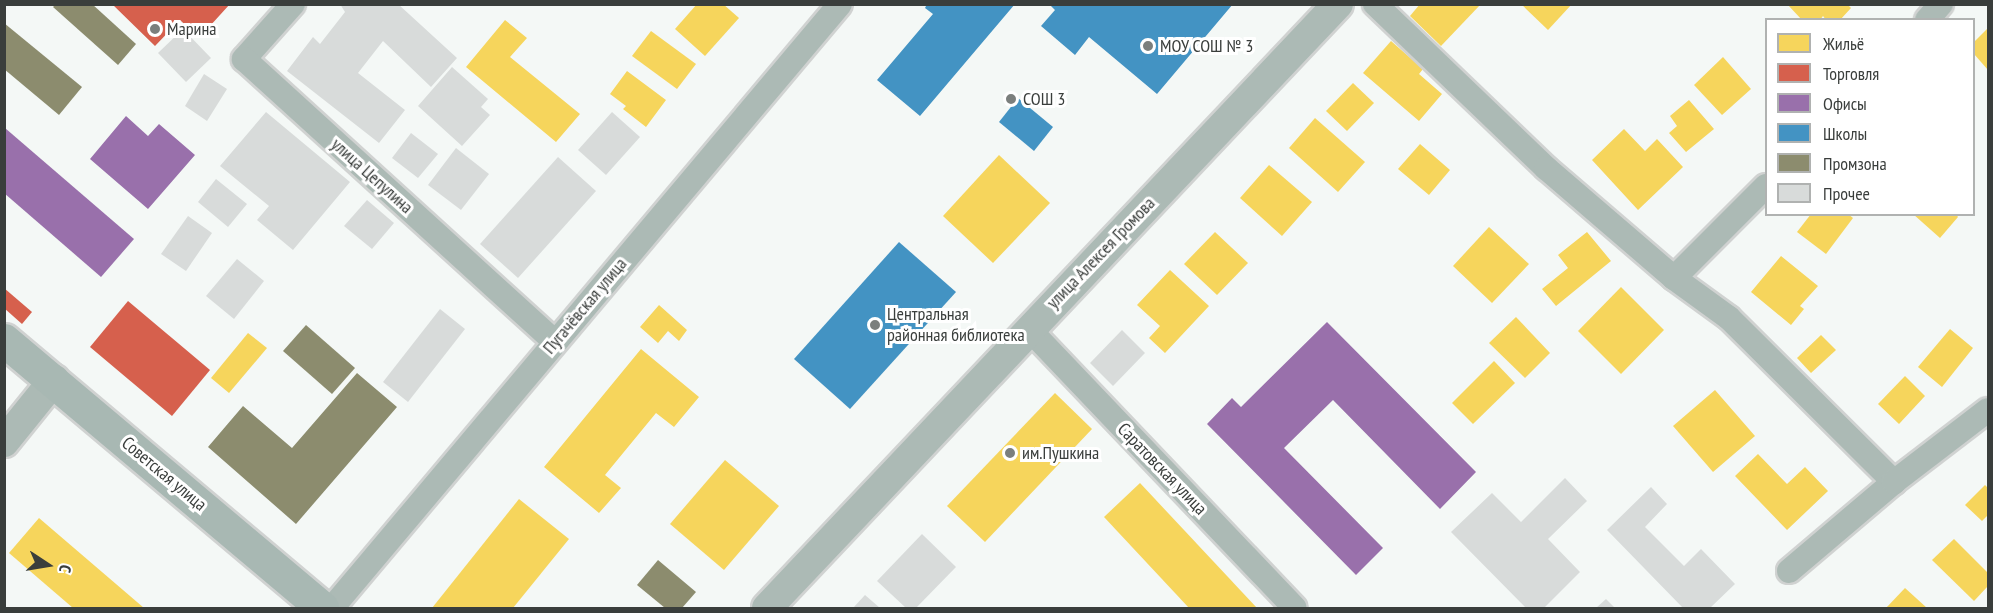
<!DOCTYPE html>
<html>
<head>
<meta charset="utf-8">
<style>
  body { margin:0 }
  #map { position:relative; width:1993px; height:613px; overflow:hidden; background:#f4f8f6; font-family:"PT Sans Narrow",sans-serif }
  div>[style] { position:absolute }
  .homes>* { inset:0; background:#f6d55c }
  .shops>* { inset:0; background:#d6604d }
  .offices>* { inset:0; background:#9970ab }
  .schools>* { inset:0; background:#4393c3 }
  .industry>* { inset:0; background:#8c8c6e }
  .building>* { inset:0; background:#d8dbda }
  .roads { filter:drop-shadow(2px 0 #d0d2d1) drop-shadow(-2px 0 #d0d2d1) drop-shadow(0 2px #d0d2d1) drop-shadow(0 -2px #d0d2d1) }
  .minor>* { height:24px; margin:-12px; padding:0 12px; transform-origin:12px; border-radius:12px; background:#acbab5 }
  .tertiary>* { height:30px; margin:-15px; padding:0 15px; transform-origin:15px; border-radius:15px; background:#acbab5 }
  .secondary>* { height:33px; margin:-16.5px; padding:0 16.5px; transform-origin:16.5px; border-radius:16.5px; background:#a8b8b3 }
  .dots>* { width:16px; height:16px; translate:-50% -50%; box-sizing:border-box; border:3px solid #fff; border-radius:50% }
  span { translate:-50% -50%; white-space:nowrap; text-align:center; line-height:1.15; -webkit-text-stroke:6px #fff; paint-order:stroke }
  .poi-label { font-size:18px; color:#3a3e3c }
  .left { translate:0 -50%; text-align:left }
  .street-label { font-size:18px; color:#3a3e3c }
  .frame { position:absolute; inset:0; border:6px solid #3a3e3c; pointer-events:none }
  .legend { position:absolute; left:1765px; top:18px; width:210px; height:198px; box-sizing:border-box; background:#fff; border:2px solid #b0b2b1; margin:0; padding:8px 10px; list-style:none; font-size:18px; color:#3a3e3c }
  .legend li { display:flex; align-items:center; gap:12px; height:30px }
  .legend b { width:30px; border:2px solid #b0b2b1 }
  .north { position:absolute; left:18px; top:535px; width:60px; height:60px; -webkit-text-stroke:4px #fff; paint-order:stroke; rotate:102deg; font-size:16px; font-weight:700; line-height:24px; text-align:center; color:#3a3e3c }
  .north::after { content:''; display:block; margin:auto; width:21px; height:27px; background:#3a3e3c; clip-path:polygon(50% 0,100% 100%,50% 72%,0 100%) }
</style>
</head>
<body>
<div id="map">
  <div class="homes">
    <i style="clip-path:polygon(697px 4px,723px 4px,739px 18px,705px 56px,675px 29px)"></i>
    <i style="clip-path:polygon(1420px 4px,1481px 4px,1441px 46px,1410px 16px)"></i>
    <i style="clip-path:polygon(1521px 4px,1572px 4px,1548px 30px)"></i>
    <i style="clip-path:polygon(1787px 4px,1847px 4px,1851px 8px,1840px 20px,1826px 20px,1823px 16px,1820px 20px,1802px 20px)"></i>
    <i style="clip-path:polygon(505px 20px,527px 38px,510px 57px,580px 114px,556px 142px,466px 67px)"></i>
    <i style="clip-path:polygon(1988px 28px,1988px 70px,1974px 54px,1974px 42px)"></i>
    <i style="clip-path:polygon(651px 31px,696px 64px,677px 89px,632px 56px)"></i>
    <i style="clip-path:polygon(1391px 41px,1423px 69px,1419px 74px,1442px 94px,1419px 121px,1363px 73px)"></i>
    <i style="clip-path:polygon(1723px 57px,1751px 89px,1722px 115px,1694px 85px)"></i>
    <i style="clip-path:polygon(627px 71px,666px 100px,646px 127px,623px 109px,626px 106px,610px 94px)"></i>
    <i style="clip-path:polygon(1353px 83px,1374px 103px,1347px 131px,1326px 111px)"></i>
    <i style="clip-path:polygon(1689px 100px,1714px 129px,1686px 152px,1669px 133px,1677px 126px,1670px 116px)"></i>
    <i style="clip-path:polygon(1315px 118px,1365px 162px,1338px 192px,1289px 148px)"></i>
    <i style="clip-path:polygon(1624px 129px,1645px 151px,1657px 139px,1683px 167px,1638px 210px,1592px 160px)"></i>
    <i style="clip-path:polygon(1420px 144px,1450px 170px,1429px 195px,1398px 169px)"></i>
    <i style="clip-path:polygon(999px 155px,1050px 203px,993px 263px,943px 216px)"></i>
    <i style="clip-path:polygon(1269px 165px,1312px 202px,1282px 236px,1240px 198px)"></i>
    <i style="clip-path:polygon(1811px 214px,1848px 214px,1853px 218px,1826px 254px,1797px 232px)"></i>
    <i style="clip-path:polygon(1913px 214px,1956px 214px,1958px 217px,1940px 238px)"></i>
    <i style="clip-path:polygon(1489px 227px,1529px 264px,1492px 303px,1453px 266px)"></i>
    <i style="clip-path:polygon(1215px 232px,1248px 263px,1217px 295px,1184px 264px)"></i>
    <i style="clip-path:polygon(1587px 232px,1611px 261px,1556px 306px,1542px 289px,1568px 268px,1558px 255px)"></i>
    <i style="clip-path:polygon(1781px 256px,1818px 286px,1800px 306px,1804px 309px,1791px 325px,1751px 292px)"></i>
    <i style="clip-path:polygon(1170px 270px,1209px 306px,1165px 353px,1149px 338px,1160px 326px,1137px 305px)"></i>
    <i style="clip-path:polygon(1621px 287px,1664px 330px,1621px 374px,1578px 331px)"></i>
    <i style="clip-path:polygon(659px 305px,687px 330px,679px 341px,668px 331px,658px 343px,640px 327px)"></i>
    <i style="clip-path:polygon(1516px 317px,1550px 353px,1525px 378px,1489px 343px)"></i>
    <i style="clip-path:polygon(1950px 329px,1973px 348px,1942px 387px,1918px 367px)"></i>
    <i style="clip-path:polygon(248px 333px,267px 348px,229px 393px,211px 378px)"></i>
    <i style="clip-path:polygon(1821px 335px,1836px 350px,1811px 373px,1797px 358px)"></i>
    <i style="clip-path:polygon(641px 349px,699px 397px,674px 427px,656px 413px,605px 475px,621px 488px,599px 513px,544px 467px)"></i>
    <i style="clip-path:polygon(1494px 361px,1515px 383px,1473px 424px,1452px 403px)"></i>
    <i style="clip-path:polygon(1905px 376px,1925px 396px,1899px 424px,1878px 404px)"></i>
    <i style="clip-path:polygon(1715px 390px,1755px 436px,1713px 472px,1673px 426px)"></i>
    <i style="clip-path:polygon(1055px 393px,1092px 429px,985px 542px,947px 506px)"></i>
    <i style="clip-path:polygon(1758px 454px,1787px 484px,1805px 467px,1828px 491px,1787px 530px,1735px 476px)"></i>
    <i style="clip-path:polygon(725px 460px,779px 506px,724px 570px,670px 524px)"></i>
    <i style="clip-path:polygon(1140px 483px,1257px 608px,1189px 608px,1104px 517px)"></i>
    <i style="clip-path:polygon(1985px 485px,1988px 488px,1988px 515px,1982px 521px,1965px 505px)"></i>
    <i style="clip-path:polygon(519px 499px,569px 539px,513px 608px,432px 608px)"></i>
    <i style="clip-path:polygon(39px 518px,144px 608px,73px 608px,9px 553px)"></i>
    <i style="clip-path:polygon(1954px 539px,1988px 573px,1988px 586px,1974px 601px,1932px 560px)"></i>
    <i style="clip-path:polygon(1905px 588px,1927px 608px,1886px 608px)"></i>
  </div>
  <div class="shops">
    <i style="clip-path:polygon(112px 4px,230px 4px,199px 38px,180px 20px,155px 46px)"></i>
    <i style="clip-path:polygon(4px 288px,32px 312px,22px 324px,4px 308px)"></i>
    <i style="clip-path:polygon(128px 301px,210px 370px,172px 416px,90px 347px)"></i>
  </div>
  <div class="offices">
    <i style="clip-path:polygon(126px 116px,148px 136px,159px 124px,195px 155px,148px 209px,90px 159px)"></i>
    <i style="clip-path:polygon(5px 128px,134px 239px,101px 277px,4px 193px)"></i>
    <i style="clip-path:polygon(1327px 322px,1476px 472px,1440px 509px,1333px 400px,1284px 448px,1383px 548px,1356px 575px,1207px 424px,1232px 398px,1241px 407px)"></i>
  </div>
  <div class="schools">
    <i style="clip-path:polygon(927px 4px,1015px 4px,920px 116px,877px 80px,933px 14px,925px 8px)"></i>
    <i style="clip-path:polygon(1049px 4px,1233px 4px,1157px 94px,1089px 37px,1075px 55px,1041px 26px,1055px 10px)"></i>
    <i style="clip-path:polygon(1018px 98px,1053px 127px,1034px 151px,999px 122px)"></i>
    <i style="clip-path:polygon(899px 242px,956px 292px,850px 409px,794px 359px)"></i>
  </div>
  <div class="industry">
    <i style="clip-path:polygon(56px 4px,92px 4px,136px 44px,118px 65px,53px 7px)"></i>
    <i style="clip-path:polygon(4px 23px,82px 87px,59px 115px,4px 69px)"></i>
    <i style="clip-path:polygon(306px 325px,355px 368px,332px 394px,283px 351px)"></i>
    <i style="clip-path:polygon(357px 373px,397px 407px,296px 524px,208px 447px,243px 406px,292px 448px)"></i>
    <i style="clip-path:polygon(658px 560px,696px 592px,682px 608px,665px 608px,637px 585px)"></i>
  </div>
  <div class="building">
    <i style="clip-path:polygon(340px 4px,398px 4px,457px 58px,431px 87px,383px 41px,358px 73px,405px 110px,379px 143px,287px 71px,313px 37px,320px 44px,345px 12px)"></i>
    <i style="clip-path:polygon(183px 29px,211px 58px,186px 82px,158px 53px)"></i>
    <i style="clip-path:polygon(452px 67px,488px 99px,481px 107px,490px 115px,462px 146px,418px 106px)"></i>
    <i style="clip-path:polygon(204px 74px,227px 89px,207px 121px,185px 106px)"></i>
    <i style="clip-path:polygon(266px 112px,350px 182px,293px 250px,257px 220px,269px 206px,220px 166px)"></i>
    <i style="clip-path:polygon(612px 112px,640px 137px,606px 175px,578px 150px)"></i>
    <i style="clip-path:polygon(411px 133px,438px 154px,418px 178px,392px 158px)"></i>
    <i style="clip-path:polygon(456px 148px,489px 174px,461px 210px,428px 185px)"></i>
    <i style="clip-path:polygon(558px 157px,596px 191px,518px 278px,480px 244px)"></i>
    <i style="clip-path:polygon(216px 179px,247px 204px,228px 227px,198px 202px)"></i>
    <i style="clip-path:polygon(367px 200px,394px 223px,372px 249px,344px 226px)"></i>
    <i style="clip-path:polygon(188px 216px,212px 233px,186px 271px,161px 254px)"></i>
    <i style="clip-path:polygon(237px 259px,264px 281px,234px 319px,206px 296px)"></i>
    <i style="clip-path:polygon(440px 309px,465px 329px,408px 402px,383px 382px)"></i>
    <i style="clip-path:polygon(1122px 330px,1145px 353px,1113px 386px,1090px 363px)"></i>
    <i style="clip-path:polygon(1565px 478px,1587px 501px,1548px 539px,1580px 572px,1544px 608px,1526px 608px,1451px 532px,1492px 493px,1521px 522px)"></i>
    <i style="clip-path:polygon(1651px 487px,1667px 504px,1645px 527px,1684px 566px,1701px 549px,1735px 584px,1710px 608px,1683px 608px,1607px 530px)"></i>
    <i style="clip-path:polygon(922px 534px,956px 567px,916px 608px,906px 608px,877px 581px)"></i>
    <i style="clip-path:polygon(865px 595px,880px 608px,853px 608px)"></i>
    <i style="clip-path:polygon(1606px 599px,1615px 608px,1596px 608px)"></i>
  </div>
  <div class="roads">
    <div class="minor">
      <i style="left:293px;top:4px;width:74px;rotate:131.7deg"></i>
      <i style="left:244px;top:59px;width:420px;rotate:42.3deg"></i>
      <i style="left:1375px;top:4px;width:237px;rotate:43.8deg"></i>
      <i style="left:1546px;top:168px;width:169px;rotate:40.7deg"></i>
      <i style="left:1674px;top:278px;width:68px;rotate:36deg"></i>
      <i style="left:1729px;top:318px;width:233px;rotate:44.8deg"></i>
      <i style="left:1927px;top:20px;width:21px;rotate:-49deg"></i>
      <i style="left:1674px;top:278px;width:130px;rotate:-45deg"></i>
      <i style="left:1029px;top:329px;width:385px;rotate:46.4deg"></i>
      <i style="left:1789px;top:571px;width:138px;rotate:-40.3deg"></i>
      <i style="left:1894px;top:482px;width:118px;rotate:-37.5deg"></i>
      <i style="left:332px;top:608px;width:789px;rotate:-49.93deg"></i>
    </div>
    <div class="tertiary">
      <i style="left:4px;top:442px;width:80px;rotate:-51.1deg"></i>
      <i style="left:767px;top:608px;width:831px;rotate:-46.61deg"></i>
    </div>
    <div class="secondary">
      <i style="left:4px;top:340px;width:416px;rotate:40.1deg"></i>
    </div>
  </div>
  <div class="dots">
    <i style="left:155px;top:29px;background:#7b7f7d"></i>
    <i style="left:1148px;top:46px;background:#7b7f7d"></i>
    <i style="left:1011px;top:99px;background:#7b7f7d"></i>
    <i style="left:875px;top:325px;background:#7b7f7d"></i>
    <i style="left:1010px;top:453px;background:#7b7f7d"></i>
  </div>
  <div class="poi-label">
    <span class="left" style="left:167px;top:29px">Марина</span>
    <span class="left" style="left:1160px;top:46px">МОУ СОШ № 3</span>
    <span class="left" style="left:1023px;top:99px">СОШ 3</span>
    <span class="left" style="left:887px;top:325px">Центральная<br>районная библиотека</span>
    <span class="left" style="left:1022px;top:453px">им.Пушкина</span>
  </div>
  <div class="street-label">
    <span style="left:372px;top:176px;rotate:42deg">улица Цепулина</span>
    <span style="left:1101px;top:253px;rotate:-46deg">улица Алексея Громова</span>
    <span style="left:585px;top:306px;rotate:-50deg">Пугачёвская улица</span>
    <span style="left:1162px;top:469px;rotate:46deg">Саратовская улица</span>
    <span style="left:164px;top:474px;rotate:40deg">Советская улица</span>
  </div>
  <div class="frame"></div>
  <ul class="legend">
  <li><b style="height:16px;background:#f6d55c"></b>Жильё</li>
  <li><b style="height:16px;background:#d6604d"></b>Торговля</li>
  <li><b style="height:16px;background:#9970ab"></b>Офисы</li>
  <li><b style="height:16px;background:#4393c3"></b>Школы</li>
  <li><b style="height:16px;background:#8c8c6e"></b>Промзона</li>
  <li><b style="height:16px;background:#d8dbda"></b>Прочее</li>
  </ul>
  <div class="north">С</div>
</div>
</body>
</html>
